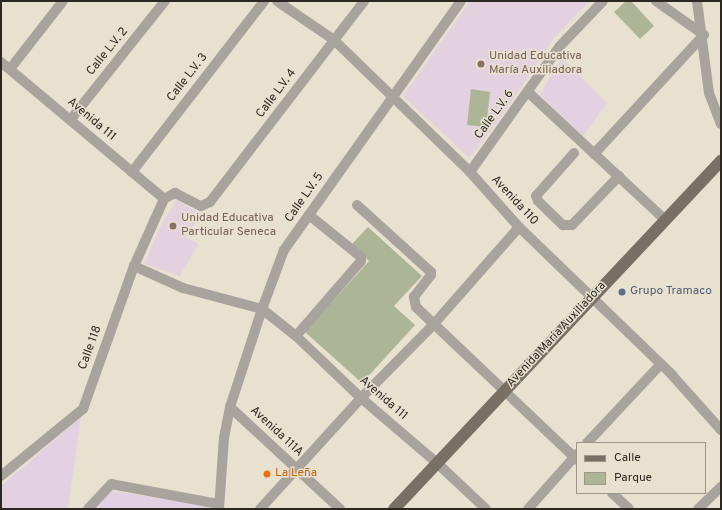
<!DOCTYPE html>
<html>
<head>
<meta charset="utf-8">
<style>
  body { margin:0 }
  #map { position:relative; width:722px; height:510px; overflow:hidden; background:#e8e1d0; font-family:Overpass,sans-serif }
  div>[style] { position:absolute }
  .commercial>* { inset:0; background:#e2d1e3 }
  .education>* { inset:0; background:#e4d1e0 }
  .green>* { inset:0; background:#adb597 }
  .minor>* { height:10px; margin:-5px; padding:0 5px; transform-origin:5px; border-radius:5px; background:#a9a39d }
  .major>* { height:12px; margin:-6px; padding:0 6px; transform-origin:6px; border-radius:6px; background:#796f65 }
  .dots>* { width:11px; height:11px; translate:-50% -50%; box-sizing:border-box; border:2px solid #e8e1d0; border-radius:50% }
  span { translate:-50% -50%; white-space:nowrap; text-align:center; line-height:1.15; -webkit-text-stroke:3px #e8e1d0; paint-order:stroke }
  .street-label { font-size:12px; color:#2a2821 }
  .education-label { font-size:12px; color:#785e54 }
  .left { translate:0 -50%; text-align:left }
  .service-label { font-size:12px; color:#4e5e75 }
  .food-label { font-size:12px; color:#c56008 }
  .frame { position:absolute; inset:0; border:2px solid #2a2821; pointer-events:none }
  .legend { position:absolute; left:576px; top:442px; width:130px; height:52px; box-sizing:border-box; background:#e8e1d0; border:1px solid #9c978a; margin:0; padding:5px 7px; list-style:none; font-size:12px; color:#2a2821 }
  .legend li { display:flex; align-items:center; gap:8px; height:20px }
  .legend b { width:20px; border:1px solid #9c978a }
</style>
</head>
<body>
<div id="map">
  <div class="commercial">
    <i style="clip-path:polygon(561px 57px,607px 103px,583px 136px,540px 95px)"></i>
    <i style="clip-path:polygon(81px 417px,68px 509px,1px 509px,1px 486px)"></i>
    <i style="clip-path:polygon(110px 491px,209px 505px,209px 509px,94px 509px)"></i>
  </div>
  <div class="education">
    <i style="clip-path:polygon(470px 1px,589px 2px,554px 38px,500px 119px,469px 158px,403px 96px)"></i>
    <i style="clip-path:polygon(177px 200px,200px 214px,186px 237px,198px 244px,180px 276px,144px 264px,162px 223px)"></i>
  </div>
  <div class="green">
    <i style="clip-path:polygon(626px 1px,631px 1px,654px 26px,640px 39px,614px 12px)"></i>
    <i style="clip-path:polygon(471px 89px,490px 92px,486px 127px,467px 125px)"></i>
    <i style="clip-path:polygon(368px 227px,422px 276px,394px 306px,415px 325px,362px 383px,305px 332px,369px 261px,351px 245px)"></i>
  </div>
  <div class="minor">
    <i style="left:277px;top:1px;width:69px;rotate:34.4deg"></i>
    <i style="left:334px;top:40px;width:190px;rotate:44.1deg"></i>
    <i style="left:470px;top:172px;width:74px;rotate:48.3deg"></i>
    <i style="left:519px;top:227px;width:213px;rotate:44deg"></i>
    <i style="left:672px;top:375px;width:74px;rotate:48.3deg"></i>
    <i style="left:697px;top:1px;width:93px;rotate:82.6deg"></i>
    <i style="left:709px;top:93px;width:33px;rotate:69deg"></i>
    <i style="left:1px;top:62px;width:213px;rotate:40deg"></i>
    <i style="left:10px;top:69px;width:86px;rotate:-52.1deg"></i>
    <i style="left:528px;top:92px;width:186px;rotate:43deg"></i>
    <i style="left:71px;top:119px;width:151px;rotate:-51.5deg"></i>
    <i style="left:574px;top:153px;width:57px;rotate:131.5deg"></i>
    <i style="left:536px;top:196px;width:5px;rotate:68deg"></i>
    <i style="left:538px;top:201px;width:35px;rotate:44deg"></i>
    <i style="left:563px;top:225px;width:9px"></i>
    <i style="left:572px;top:225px;width:68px;rotate:-46.2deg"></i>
    <i style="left:594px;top:154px;width:162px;rotate:-47.3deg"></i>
    <i style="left:704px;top:35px;width:59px;rotate:-144.7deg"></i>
    <i style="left:132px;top:172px;width:216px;rotate:-52.3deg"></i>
    <i style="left:470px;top:172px;width:155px;rotate:-54.5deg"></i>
    <i style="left:560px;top:46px;width:62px;rotate:-46.3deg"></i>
    <i style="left:357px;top:205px;width:100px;rotate:42.2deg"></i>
    <i style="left:431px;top:272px;width:3px;rotate:90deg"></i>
    <i style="left:431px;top:275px;width:28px;rotate:128deg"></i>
    <i style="left:414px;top:297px;width:10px;rotate:79deg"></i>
    <i style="left:416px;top:307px;width:222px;rotate:43.5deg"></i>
    <i style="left:134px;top:266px;width:54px;rotate:24.2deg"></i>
    <i style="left:183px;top:288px;width:82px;rotate:14.9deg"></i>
    <i style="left:262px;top:309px;width:43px;rotate:38.5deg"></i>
    <i style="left:296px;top:336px;width:90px;rotate:43.6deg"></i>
    <i style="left:361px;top:398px;width:100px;rotate:40.5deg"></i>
    <i style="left:437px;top:463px;width:67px;rotate:43.2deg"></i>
    <i style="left:296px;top:336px;width:99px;rotate:-49.1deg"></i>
    <i style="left:361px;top:261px;width:4px;rotate:-90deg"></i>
    <i style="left:361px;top:257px;width:67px;rotate:-141.1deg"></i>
    <i style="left:230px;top:407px;width:150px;rotate:42.8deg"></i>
    <i style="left:587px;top:443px;width:108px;rotate:-46.9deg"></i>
    <i style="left:1px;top:476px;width:106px;rotate:-39.3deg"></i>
    <i style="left:83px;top:409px;width:152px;rotate:-70.4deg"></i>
    <i style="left:134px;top:266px;width:73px;rotate:-65.9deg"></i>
    <i style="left:164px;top:199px;width:13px;rotate:-29deg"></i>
    <i style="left:175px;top:193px;width:29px;rotate:27deg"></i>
    <i style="left:201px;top:206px;width:10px;rotate:-24deg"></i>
    <i style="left:210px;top:202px;width:253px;rotate:-52.5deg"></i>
    <i style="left:612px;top:493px;width:23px;rotate:43deg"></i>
    <i style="left:88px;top:509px;width:34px;rotate:-47deg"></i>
    <i style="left:111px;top:484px;width:110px;rotate:10.5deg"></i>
    <i style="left:219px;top:509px;width:71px;rotate:-86deg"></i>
    <i style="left:224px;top:438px;width:32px;rotate:-79deg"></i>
    <i style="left:230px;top:407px;width:103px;rotate:-71.9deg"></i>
    <i style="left:262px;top:309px;width:63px;rotate:-69.6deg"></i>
    <i style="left:284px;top:250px;width:305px;rotate:-54.6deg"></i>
    <i style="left:260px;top:509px;width:150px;rotate:-47.7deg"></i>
    <i style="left:361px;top:398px;width:103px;rotate:-45.4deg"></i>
    <i style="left:433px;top:325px;width:130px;rotate:-48.7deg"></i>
    <i style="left:528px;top:509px;width:74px;rotate:-48.3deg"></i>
    <i style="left:698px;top:509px;width:32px;rotate:-44deg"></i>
  </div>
  <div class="major">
    <i style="left:394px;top:509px;width:478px;rotate:-46.8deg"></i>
  </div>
  <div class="dots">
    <i style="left:481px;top:64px;background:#8d6e63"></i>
    <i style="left:173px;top:226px;background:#8d6e63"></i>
    <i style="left:622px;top:292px;background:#5c6f8a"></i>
    <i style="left:267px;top:474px;background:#e8710a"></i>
  </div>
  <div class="street-label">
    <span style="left:108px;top:52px;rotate:-51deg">Calle L.V. 2</span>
    <span style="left:188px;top:78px;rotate:-52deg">Calle L.V. 3</span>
    <span style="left:277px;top:94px;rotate:-53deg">Calle L.V. 4</span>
    <span style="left:495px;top:115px;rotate:-54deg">Calle L.V. 6</span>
    <span style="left:91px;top:120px;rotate:40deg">Avenida 111</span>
    <span style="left:305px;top:198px;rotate:-55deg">Calle L.V. 5</span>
    <span style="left:514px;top:201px;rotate:47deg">Avenida 110</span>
    <span style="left:557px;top:335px;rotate:-47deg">Avenida Maria Auxiliadora</span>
    <span style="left:91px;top:348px;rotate:-70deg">Calle 118</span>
    <span style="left:383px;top:399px;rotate:41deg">Avenida 111</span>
    <span style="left:276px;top:432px;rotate:43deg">Avenida 111A</span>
  </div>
  <div class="education-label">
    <span class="left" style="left:489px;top:64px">Unidad Educativa<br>María Auxiliadora</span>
    <span class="left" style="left:181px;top:226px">Unidad Educativa<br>Particular Seneca</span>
  </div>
  <div class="service-label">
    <span class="left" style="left:630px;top:292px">Grupo Tramaco</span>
  </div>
  <div class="food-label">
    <span class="left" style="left:275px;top:474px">La Leña</span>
  </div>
  <div class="frame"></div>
  <ul class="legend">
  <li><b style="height:5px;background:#796f65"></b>Calle</li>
  <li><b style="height:11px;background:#adb597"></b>Parque</li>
  </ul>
</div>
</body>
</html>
